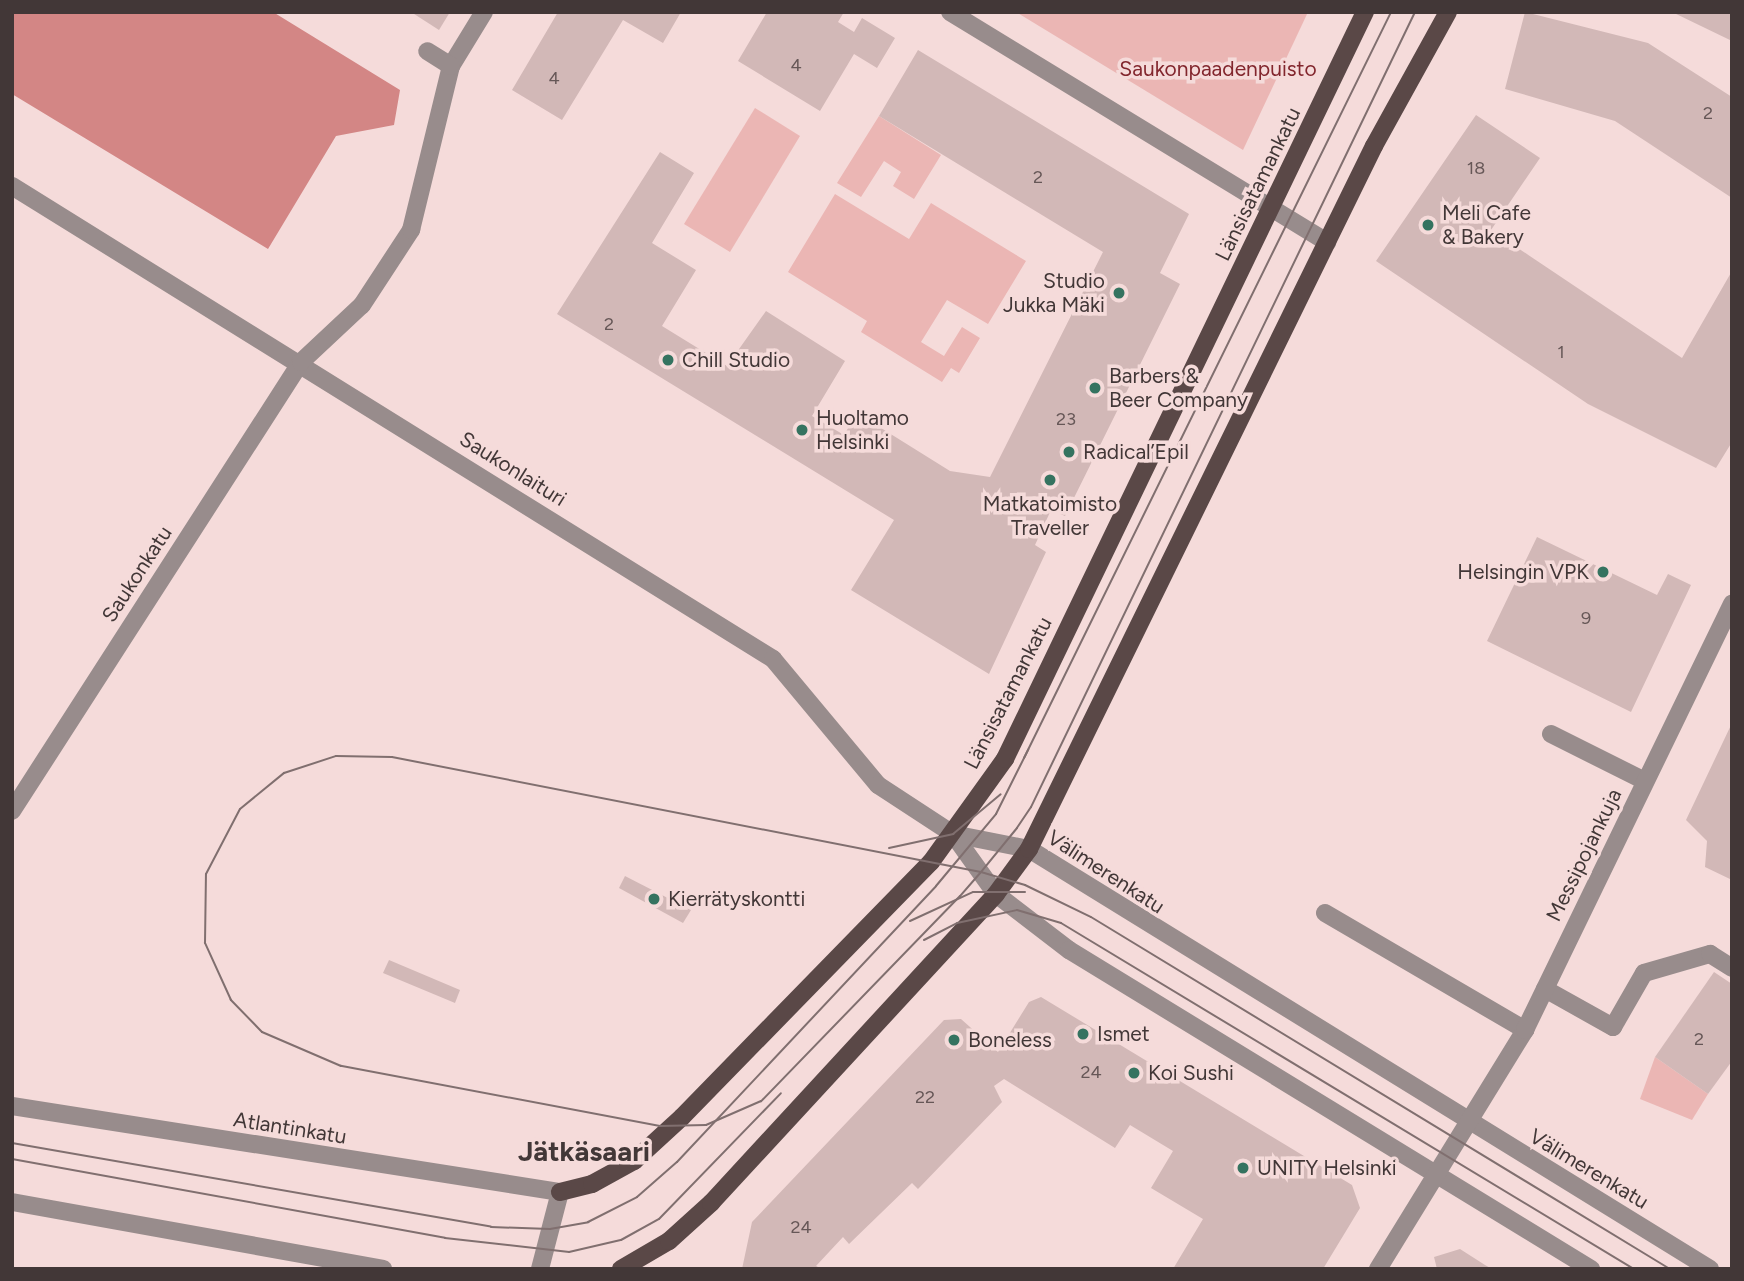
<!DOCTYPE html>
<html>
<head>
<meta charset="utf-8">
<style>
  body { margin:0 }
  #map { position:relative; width:1744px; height:1281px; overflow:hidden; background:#f5dbda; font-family:Figtree,sans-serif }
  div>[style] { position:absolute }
  .green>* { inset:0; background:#ebb6b4 }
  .water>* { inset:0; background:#d38685 }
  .building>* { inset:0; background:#d2b8b7 }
  .minor>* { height:18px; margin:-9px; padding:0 9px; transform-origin:9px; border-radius:9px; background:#988c8c }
  .major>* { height:18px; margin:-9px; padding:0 9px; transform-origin:9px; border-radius:9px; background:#5a4847 }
  .tram>* { height:2px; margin:-1px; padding:0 1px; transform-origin:1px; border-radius:1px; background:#806f6f }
  .dots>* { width:19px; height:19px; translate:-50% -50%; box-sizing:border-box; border:4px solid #f5dbda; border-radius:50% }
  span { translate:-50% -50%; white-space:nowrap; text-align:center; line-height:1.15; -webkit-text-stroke:7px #f5dbda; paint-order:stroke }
  .number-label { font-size:18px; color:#665757 }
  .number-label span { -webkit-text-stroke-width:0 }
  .park-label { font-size:21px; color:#82262d }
  .street-label { font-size:21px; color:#423737 }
  .poi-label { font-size:21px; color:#423737 }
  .left { translate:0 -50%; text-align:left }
  .right { translate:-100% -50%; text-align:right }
  .district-label { font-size:28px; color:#423737; font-weight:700 }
  .frame { position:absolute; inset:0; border:14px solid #423737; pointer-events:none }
</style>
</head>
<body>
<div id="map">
  <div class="green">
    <i style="clip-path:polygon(1016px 12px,1308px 12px,1243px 150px)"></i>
    <i style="clip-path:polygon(755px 108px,800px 136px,730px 252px,684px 224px)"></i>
    <i style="clip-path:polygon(879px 116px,941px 155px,914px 199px,893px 186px,901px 172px,884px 161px,861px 197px,837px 183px)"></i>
    <i style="clip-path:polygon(835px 194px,909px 239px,931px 203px,1026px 261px,988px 324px,947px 300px,921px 342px,944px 356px,962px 327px,980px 338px,959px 373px,951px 368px,942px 382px,861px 332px,867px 321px,788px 272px)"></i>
    <i style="clip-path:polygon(1655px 1057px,1708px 1094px,1692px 1120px,1640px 1099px)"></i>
  </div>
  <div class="water">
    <i style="clip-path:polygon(12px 12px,273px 12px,400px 90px,394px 125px,336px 136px,268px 249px,12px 94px)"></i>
  </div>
  <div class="building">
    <i style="clip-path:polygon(411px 12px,450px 12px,439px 30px)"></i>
    <i style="clip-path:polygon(558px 12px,681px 12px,663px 43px,623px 20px,562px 120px,512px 90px)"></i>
    <i style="clip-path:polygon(767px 12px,844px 12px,838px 22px,854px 32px,862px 18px,895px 38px,877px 68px,854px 54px,820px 111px,738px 61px)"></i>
    <i style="clip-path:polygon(1525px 12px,1648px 43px,1732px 97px,1732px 198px,1615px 121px,1505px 89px)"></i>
    <i style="clip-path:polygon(1672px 12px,1732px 12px,1732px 41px)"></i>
    <i style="clip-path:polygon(918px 50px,1189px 214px,1160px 273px,1180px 284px,1065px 516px,1051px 510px,1035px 545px,1046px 552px,989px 674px,851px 590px,894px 520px,557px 314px,660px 152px,694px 173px,652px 243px,696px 270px,662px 326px,727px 366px,766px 311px,845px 361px,812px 416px,844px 435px,857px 413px,950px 471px,990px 477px,1103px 252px,879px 116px)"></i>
    <i style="clip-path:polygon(1476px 115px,1540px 158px,1491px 230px,1682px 358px,1732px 271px,1732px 442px,1716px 468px,1588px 404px,1376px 261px)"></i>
    <i style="clip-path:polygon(1537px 537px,1657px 595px,1668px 574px,1691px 585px,1631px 712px,1487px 641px)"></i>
    <i style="clip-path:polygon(1732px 723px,1732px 880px,1705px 867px,1707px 841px,1686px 820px)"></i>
    <i style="clip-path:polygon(625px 876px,691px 910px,683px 923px,619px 888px)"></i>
    <i style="clip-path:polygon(389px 960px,460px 990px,455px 1003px,383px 973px)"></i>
    <i style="clip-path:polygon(1714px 972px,1732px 984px,1732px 1061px,1708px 1094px,1655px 1057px)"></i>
    <i style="clip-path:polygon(1041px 997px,1352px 1185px,1360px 1208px,1323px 1269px,1173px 1269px,1203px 1219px,1151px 1188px,1173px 1151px,1130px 1125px,1115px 1148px,1004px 1079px,994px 1086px,1002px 1102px,918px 1189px,912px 1183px,849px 1244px,843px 1237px,816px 1266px,822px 1269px,742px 1269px,752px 1222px,944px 1020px,961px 1019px,998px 1052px,1029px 1002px)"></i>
    <i style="clip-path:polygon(1460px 1249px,1485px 1265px,1492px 1269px,1437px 1269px,1434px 1257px)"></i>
  </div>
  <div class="minor">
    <i style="left:950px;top:12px;width:442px;rotate:31.4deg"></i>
    <i style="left:451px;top:66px;width:63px;rotate:-58.6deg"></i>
    <i style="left:12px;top:186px;width:896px;rotate:31.86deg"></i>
    <i style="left:773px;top:659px;width:164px;rotate:50.2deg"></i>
    <i style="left:878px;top:785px;width:90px;rotate:33.2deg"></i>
    <i style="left:953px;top:834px;width:77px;rotate:11.2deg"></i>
    <i style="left:1029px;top:849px;width:800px;rotate:31.66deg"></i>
    <i style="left:1551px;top:734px;width:105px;rotate:26.6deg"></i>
    <i style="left:12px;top:811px;width:534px;rotate:-57.23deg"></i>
    <i style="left:301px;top:362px;width:83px;rotate:-43.1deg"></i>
    <i style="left:362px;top:305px;width:90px;rotate:-56.8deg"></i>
    <i style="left:411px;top:230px;width:169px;rotate:-76.3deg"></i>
    <i style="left:451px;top:66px;width:28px;rotate:-148deg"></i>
    <i style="left:953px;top:834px;width:74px;rotate:54.4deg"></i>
    <i style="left:996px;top:894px;width:92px;rotate:37.5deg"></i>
    <i style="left:1069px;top:950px;width:612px;rotate:31.43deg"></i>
    <i style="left:1325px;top:913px;width:232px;rotate:30.3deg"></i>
    <i style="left:1545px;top:989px;width:78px;rotate:29.2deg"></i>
    <i style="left:1613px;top:1027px;width:62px;rotate:-60.1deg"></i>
    <i style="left:1644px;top:973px;width:69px;rotate:-16.1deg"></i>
    <i style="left:1710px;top:954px;width:26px;rotate:32deg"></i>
    <i style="left:12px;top:1106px;width:555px;rotate:8.92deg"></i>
    <i style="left:560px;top:1192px;width:80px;rotate:104.6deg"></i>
    <i style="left:12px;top:1202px;width:377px;rotate:10.2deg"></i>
    <i style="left:1378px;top:1269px;width:281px;rotate:-58.4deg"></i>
    <i style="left:1525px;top:1030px;width:474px;rotate:-64.1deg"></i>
  </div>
  <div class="major">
    <i style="left:560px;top:1192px;width:33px;rotate:-14deg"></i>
    <i style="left:592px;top:1184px;width:48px;rotate:-28.7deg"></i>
    <i style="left:634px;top:1161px;width:65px;rotate:-42.5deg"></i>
    <i style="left:682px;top:1117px;width:356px;rotate:-45.7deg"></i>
    <i style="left:931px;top:862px;width:127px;rotate:-54.3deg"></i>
    <i style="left:1005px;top:759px;width:829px;rotate:-64.27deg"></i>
    <i style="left:621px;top:1269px;width:56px;rotate:-30.3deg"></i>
    <i style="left:669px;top:1241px;width:57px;rotate:-42.1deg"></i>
    <i style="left:711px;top:1203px;width:420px;rotate:-47.3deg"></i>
    <i style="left:996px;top:894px;width:56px;rotate:-53.7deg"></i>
    <i style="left:1029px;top:849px;width:783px;rotate:-63.86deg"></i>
    <i style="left:1374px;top:146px;width:153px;rotate:-61.1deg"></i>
  </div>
  <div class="tram">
    <i style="left:1415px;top:12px;width:883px;rotate:115.78deg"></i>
    <i style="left:1031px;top:807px;width:25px;rotate:124deg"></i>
    <i style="left:1017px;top:828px;width:57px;rotate:129.3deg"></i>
    <i style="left:981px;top:872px;width:32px;rotate:131deg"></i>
    <i style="left:960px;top:896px;width:286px;rotate:134.1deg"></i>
    <i style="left:761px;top:1101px;width:60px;rotate:156.4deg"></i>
    <i style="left:706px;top:1125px;width:46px;rotate:178.8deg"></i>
    <i style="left:660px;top:1126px;width:325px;rotate:-169.3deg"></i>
    <i style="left:341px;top:1066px;width:86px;rotate:-156.7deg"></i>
    <i style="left:262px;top:1032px;width:45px;rotate:-134.1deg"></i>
    <i style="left:231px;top:1000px;width:63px;rotate:-114.5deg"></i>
    <i style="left:205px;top:943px;width:69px;rotate:-89.2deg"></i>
    <i style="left:206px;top:874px;width:73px;rotate:-62.4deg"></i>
    <i style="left:240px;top:809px;width:57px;rotate:-39.3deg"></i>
    <i style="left:284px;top:773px;width:55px;rotate:-18.1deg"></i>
    <i style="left:336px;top:756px;width:56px;rotate:1deg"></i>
    <i style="left:392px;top:757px;width:600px;rotate:11.05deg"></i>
    <i style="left:981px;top:872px;width:46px;rotate:16.5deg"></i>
    <i style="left:1025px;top:885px;width:73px;rotate:25.9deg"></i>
    <i style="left:1091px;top:917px;width:678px;rotate:31.3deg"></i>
    <i style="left:1024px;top:758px;width:831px;rotate:-63.8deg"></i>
    <i style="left:889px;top:848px;width:66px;rotate:-12.3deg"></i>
    <i style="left:953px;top:834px;width:62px;rotate:-39.8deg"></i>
    <i style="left:910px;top:921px;width:69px;rotate:-24.7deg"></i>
    <i style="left:973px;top:892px;width:52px"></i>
    <i style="left:924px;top:940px;width:37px;rotate:-27deg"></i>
    <i style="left:957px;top:923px;width:61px;rotate:-12.2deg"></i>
    <i style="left:1017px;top:910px;width:46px;rotate:16.5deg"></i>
    <i style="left:1061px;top:923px;width:669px;rotate:31.13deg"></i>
    <i style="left:12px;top:1143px;width:486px;rotate:9.9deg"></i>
    <i style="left:491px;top:1227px;width:59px;rotate:1.9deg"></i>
    <i style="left:550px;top:1229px;width:39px;rotate:-10deg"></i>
    <i style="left:588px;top:1222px;width:55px;rotate:-27deg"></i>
    <i style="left:637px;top:1197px;width:53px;rotate:-41.2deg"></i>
    <i style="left:677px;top:1162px;width:378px;rotate:-46.8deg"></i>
    <i style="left:936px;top:886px;width:94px;rotate:-50.2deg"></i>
    <i style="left:996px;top:814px;width:72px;rotate:-63.4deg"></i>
    <i style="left:12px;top:1159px;width:440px;rotate:10.3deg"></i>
    <i style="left:445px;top:1238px;width:125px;rotate:6.4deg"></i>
    <i style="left:569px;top:1252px;width:53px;rotate:-13deg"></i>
    <i style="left:621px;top:1240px;width:43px;rotate:-28.9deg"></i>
    <i style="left:659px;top:1219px;width:175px;rotate:-45.9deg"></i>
  </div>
  <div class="dots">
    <i style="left:1428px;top:225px;background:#357360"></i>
    <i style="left:1119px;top:293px;background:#357360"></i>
    <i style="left:668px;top:360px;background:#357360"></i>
    <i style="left:1095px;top:388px;background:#357360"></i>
    <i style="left:802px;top:430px;background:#357360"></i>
    <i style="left:1069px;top:452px;background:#357360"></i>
    <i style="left:1050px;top:480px;background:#357360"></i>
    <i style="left:1603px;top:572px;background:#357360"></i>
    <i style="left:654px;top:899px;background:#357360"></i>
    <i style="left:1083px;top:1034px;background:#357360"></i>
    <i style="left:954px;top:1040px;background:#357360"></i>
    <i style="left:1134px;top:1073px;background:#357360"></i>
    <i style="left:1243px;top:1168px;background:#357360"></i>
  </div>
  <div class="number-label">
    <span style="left:796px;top:65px">4</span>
    <span style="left:554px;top:78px">4</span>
    <span style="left:1708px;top:113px">2</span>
    <span style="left:1476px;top:168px">18</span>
    <span style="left:1038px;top:177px">2</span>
    <span style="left:609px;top:324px">2</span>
    <span style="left:1561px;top:352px">1</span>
    <span style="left:1066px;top:419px">23</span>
    <span style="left:1586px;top:618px">9</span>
    <span style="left:1699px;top:1039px">2</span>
    <span style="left:1091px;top:1072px">24</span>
    <span style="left:925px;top:1097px">22</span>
    <span style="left:801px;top:1227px">24</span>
  </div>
  <div class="park-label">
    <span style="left:1218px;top:69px">Saukonpaadenpuisto</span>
  </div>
  <div class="street-label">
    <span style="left:1258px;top:184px;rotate:-64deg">Länsisatamankatu</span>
    <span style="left:513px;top:469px;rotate:32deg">Saukonlaituri</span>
    <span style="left:137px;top:574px;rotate:-57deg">Saukonkatu</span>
    <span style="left:1008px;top:693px;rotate:-63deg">Länsisatamankatu</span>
    <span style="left:1584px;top:855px;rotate:-64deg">Messipojankuja</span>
    <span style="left:1106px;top:872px;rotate:33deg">Välimerenkatu</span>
    <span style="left:290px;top:1128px;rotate:9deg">Atlantinkatu</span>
    <span style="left:1589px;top:1169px;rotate:31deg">Välimerenkatu</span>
  </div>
  <div class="poi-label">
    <span class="left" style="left:1442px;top:225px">Meli Cafe<br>&amp; Bakery</span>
    <span class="right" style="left:1105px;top:293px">Studio<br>Jukka Mäki</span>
    <span class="left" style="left:682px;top:360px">Chill Studio</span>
    <span class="left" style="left:1109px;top:388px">Barbers &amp;<br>Beer Company</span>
    <span class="left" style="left:816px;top:430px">Huoltamo<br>Helsinki</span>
    <span class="left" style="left:1083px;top:452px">Radical’Epil</span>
    <span style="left:1050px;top:516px">Matkatoimisto<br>Traveller</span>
    <span class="right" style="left:1589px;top:572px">Helsingin VPK</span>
    <span class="left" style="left:668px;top:899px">Kierrätyskontti</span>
    <span class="left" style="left:1097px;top:1034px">Ismet</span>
    <span class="left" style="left:968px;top:1040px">Boneless</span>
    <span class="left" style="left:1148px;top:1073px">Koi Sushi</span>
    <span class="left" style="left:1257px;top:1168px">UNITY Helsinki</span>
  </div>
  <div class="district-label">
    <span style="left:584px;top:1151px">Jätkäsaari</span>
  </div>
  <div class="frame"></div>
</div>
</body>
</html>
